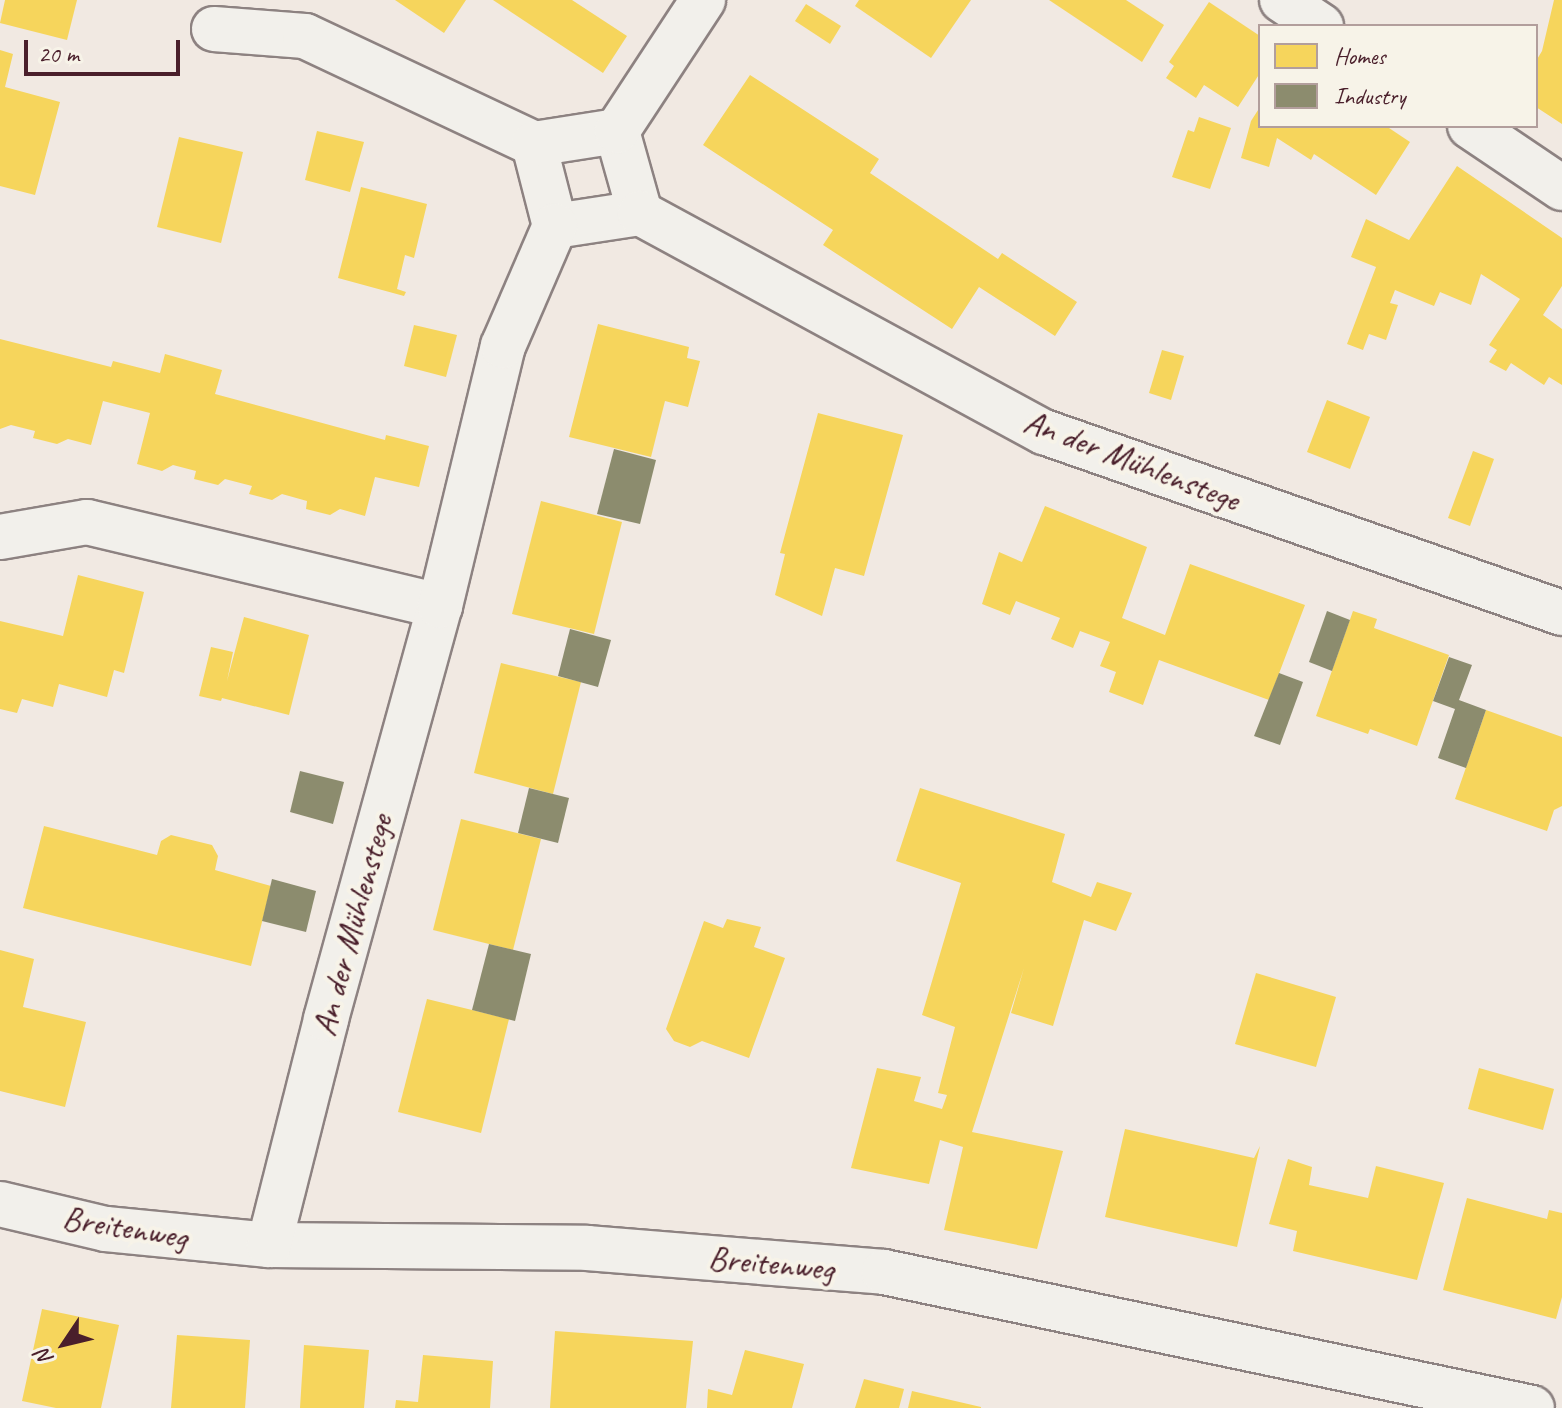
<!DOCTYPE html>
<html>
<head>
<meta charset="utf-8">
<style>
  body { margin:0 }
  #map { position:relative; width:1562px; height:1408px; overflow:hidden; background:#f1e9e2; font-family:Caveat,sans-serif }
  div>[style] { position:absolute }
  .homes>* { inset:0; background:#f6d55c }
  .industry>* { inset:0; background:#8c8c6e }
  .roads { filter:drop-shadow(2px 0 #8d8281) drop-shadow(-2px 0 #8d8281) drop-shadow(0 2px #8d8281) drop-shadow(0 -2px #8d8281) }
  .minor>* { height:44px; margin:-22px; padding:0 22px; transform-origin:22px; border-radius:22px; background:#f2f0eb }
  span { translate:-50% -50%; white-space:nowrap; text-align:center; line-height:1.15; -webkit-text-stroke:8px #f7f3e8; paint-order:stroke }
  .street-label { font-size:34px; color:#4a1f2b }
  .legend { position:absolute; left:1258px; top:24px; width:280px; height:104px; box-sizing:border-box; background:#f7f3e8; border:2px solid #b29e9c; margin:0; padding:10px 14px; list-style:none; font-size:24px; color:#4a1f2b }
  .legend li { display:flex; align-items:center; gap:16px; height:40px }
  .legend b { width:40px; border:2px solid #b29e9c }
  .north { position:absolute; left:24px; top:1304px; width:80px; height:80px; -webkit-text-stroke:6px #f7f3e8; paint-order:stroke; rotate:235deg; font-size:22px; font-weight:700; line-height:32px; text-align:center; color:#4a1f2b }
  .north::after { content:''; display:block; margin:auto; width:28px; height:36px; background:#4a1f2b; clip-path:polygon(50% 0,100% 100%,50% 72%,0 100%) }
  .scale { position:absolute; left:24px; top:40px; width:156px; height:36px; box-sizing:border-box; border:4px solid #4a1f2b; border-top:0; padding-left:10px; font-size:24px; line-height:28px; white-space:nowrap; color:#4a1f2b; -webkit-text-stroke:6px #f7f3e8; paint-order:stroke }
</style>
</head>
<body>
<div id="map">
  <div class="homes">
    <i style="clip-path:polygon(5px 0,77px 0,67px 40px,0 23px)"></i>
    <i style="clip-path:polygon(395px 0,466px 0,444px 33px)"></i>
    <i style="clip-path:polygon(493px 0,572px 0,627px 36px,603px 73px)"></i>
    <i style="clip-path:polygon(859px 0,971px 0,931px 58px,855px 6px)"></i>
    <i style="clip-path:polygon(1049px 0,1126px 0,1164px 25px,1142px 62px)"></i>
    <i style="clip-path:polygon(1554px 0,1562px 0,1562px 124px,1536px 107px,1536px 61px,1542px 51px)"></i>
    <i style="clip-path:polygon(1209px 2px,1260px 36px,1260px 73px,1238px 107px,1204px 85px,1196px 98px,1166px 78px,1174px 66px,1169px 62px)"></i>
    <i style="clip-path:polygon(806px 4px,841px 26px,830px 44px,795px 21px)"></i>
    <i style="clip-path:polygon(0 50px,13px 54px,5px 87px,60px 102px,35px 195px,0 186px)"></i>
    <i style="clip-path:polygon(750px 75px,879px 159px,870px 173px,998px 259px,1002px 253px,1077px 302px,1055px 336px,979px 287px,952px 329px,823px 245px,833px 230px,703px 145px)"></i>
    <i style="clip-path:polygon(1260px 107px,1260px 126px,1386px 126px,1410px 142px,1376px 195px,1314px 154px,1311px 160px,1277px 138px,1269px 167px,1241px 158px,1251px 121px)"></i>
    <i style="clip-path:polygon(1199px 117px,1231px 128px,1210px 189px,1172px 177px,1188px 130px,1194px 132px)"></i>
    <i style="clip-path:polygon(317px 131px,364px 142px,350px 192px,305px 180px)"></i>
    <i style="clip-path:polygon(179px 137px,243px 152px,221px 243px,157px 227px)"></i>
    <i style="clip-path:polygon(1457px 166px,1562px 238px,1562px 286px,1543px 315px,1562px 329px,1562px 385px,1549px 377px,1544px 385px,1511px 363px,1506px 371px,1489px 362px,1497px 350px,1489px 345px,1520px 299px,1481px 274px,1471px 305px,1440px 292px,1434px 306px,1395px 290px,1390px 303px,1398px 305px,1386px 340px,1369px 334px,1363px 350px,1347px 344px,1376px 267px,1351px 257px,1366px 219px,1409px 240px)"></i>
    <i style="clip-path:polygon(361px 187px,427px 204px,414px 258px,405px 255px,397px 289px,406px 292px,404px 296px,338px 278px)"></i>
    <i style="clip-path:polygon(598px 324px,689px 347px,687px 358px,700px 361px,688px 407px,665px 401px,651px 457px,569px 437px)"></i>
    <i style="clip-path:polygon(414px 325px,457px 335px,446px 377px,404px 366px)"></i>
    <i style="clip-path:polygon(0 339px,111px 367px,113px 361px,160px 373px,165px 354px,222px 370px,215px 394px,385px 440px,386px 435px,429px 446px,419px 487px,375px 477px,365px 516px,340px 509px,330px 515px,306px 509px,307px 501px,282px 494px,272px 500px,249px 494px,252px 486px,225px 479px,218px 485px,194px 479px,196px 471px,173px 465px,162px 471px,137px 464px,150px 413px,103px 401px,91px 445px,68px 439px,57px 444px,33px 438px,35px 431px,11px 425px,0 429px)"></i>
    <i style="clip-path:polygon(1162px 350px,1184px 356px,1171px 400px,1149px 393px)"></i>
    <i style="clip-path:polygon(1327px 400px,1370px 417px,1350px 469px,1307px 452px)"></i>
    <i style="clip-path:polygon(818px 413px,903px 435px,864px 576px,835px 568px,822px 616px,775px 595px,785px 554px,780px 553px)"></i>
    <i style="clip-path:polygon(1473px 451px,1494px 459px,1470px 526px,1448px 518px)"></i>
    <i style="clip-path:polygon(541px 501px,622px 522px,594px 634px,512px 614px)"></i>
    <i style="clip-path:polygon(1045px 506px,1147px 547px,1122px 618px,1165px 635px,1190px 564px,1305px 605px,1269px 700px,1159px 660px,1143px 705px,1109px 692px,1116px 672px,1100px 666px,1110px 642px,1080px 631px,1073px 648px,1051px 639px,1060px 618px,1016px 601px,1010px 615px,982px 604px,999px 552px,1022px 562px)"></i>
    <i style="clip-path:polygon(78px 575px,144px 592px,124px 673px,114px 670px,107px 697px,59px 684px,53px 707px,22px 699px,17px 713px,0 709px,0 621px,63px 636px)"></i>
    <i style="clip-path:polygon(1353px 611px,1377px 619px,1374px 628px,1449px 655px,1417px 746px,1370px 729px,1368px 734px,1316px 716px)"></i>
    <i style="clip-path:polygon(244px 617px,309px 635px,289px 715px,222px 698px,221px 701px,199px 696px,211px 647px,233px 652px,227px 681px)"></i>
    <i style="clip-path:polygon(501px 663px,581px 682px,553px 794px,474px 773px)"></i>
    <i style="clip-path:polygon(1486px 710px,1562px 737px,1562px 806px,1554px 810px,1547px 831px,1455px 799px)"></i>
    <i style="clip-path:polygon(920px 788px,1065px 834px,1052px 882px,1091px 897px,1097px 882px,1132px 893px,1116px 931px,1084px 920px,1053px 1026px,1011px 1013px,1024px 968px,972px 1132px,1063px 1151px,1037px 1249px,944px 1230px,963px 1147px,940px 1140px,929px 1184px,851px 1168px,877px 1068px,921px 1077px,914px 1101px,942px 1109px,947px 1095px,938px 1093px,955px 1027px,922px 1015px,961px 883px,896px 861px)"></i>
    <i style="clip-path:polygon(461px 819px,541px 839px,513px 950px,433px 930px)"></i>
    <i style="clip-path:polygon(44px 826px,157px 855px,161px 841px,171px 835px,212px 845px,218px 856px,215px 870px,271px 886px,251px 966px,23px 908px)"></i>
    <i style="clip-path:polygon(727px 919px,761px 927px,754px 947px,785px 958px,749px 1058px,702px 1041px,690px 1047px,674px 1041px,666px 1029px,704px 921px,723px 928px)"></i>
    <i style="clip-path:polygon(0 950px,34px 959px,23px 1007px,86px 1022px,65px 1107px,0 1091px)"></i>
    <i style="clip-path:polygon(1256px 973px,1336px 997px,1316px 1067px,1235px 1044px)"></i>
    <i style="clip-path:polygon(427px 999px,509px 1019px,481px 1133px,398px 1112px)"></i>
    <i style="clip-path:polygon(1479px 1068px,1554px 1089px,1543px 1130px,1468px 1109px)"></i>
    <i style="clip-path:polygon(1125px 1129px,1254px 1158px,1260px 1146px,1237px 1247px,1105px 1217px)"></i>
    <i style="clip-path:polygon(1288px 1159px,1312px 1167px,1309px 1185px,1368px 1198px,1376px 1166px,1444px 1183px,1417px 1280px,1293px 1251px,1297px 1231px,1269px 1224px)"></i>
    <i style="clip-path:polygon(1467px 1198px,1547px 1219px,1549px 1210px,1562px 1213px,1562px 1297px,1556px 1319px,1443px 1290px)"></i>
    <i style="clip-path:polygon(42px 1309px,119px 1325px,101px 1408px,56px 1408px,22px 1401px)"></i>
    <i style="clip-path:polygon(555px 1331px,693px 1341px,686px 1408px,550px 1408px)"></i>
    <i style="clip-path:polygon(177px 1335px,250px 1340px,245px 1408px,171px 1408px)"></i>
    <i style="clip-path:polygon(304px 1345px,369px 1350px,364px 1408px,300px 1408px)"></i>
    <i style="clip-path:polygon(745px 1350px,804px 1364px,792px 1408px,707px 1408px,708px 1389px,732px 1395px)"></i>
    <i style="clip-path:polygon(423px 1355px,493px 1361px,490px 1408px,395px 1408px,396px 1400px,418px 1402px)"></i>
    <i style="clip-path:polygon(864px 1379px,904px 1389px,899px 1408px,855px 1408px)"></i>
    <i style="clip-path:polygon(912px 1391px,981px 1407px,981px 1408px,908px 1408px)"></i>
  </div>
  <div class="industry">
    <i style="clip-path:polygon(614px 449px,656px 460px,640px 524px,597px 514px)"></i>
    <i style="clip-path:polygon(1327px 611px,1350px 620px,1332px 671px,1309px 662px)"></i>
    <i style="clip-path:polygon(570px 629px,611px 640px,598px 687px,558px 676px)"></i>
    <i style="clip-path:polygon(1449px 657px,1472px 665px,1459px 700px,1486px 710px,1466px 768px,1438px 758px,1455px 709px,1433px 701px)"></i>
    <i style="clip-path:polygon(1279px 673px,1303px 682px,1280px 745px,1254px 736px)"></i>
    <i style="clip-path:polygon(300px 771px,344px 782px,333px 824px,290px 812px)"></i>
    <i style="clip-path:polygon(529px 788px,569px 798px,558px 843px,518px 833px)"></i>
    <i style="clip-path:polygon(272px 879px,316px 891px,306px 932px,262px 921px)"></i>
    <i style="clip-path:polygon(489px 944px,531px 954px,515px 1021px,472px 1010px)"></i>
  </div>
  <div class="roads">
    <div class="minor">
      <i style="left:1282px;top:0;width:47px;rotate:33.7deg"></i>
      <i style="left:214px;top:29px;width:91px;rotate:4.4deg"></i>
      <i style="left:305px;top:36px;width:253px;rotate:25.2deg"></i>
      <i style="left:1470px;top:126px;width:111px;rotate:34deg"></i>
      <i style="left:617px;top:131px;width:85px;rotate:74.3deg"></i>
      <i style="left:640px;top:213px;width:86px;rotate:171.3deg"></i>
      <i style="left:555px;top:226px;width:85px;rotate:-104.4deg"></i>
      <i style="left:534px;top:144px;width:84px;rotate:-8.9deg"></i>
      <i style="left:617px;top:131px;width:157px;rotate:-56.7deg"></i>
      <i style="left:640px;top:213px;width:460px;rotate:28.5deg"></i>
      <i style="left:1044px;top:432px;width:549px;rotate:19.26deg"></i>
      <i style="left:0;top:537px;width:88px;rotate:-9.8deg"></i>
      <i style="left:87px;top:522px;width:363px;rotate:13.4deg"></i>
      <i style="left:0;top:1204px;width:109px;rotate:13.3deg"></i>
      <i style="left:106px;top:1229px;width:164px;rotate:5.6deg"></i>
      <i style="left:269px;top:1245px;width:318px;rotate:0.5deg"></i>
      <i style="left:587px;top:1248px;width:298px;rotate:4.6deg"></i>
      <i style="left:884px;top:1272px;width:662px;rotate:11.85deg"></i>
      <i style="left:269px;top:1245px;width:233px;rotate:-75.8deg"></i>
      <i style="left:326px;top:1019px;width:428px;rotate:-74.6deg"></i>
      <i style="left:440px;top:606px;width:268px;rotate:-76.4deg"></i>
      <i style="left:503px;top:346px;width:131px;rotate:-66.6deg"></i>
    </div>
  </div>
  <div class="street-label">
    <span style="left:1132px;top:460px;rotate:21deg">An der Mühlenstege</span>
    <span style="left:352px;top:925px;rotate:-75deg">An der Mühlenstege</span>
    <span style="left:125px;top:1227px;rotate:9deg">Breitenweg</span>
    <span style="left:771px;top:1263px;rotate:5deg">Breitenweg</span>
  </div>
  <ul class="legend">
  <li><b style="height:22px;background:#f6d55c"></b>Homes</li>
  <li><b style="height:22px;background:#8c8c6e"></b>Industry</li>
  </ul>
  <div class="north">N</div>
  <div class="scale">20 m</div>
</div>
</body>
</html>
